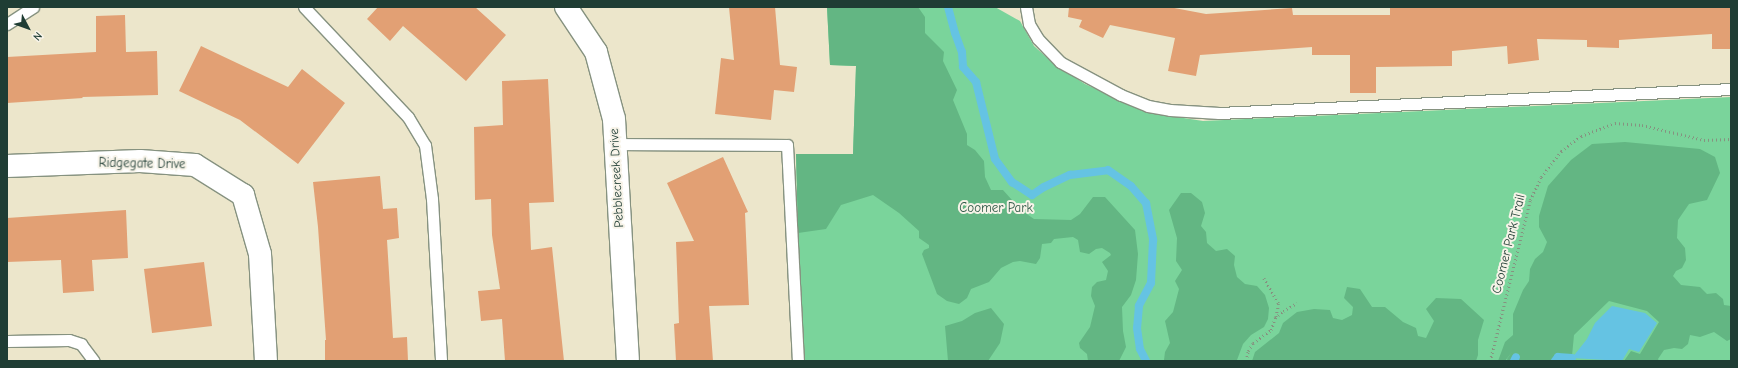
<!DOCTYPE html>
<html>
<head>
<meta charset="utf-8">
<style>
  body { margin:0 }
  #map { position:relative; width:1738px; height:368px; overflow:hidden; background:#ece6cb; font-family:"Comic Neue",sans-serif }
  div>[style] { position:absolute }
  .green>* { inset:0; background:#7ad49b }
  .forest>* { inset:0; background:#63b683 }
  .water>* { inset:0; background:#65c3e3 }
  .stream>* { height:8px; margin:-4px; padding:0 4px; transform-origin:4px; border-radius:4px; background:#65c3e3 }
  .building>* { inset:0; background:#e2a074 }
  .path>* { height:2.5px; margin-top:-1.25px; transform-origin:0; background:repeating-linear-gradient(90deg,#869280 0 1px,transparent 0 4px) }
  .roads { filter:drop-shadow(1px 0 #869280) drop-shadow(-1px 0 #869280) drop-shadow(0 1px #869280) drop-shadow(0 -1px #869280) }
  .service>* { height:11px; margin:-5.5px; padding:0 5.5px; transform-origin:5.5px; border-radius:5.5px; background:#fff }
  .minor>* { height:22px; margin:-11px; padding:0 11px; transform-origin:11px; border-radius:11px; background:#fff }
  span { translate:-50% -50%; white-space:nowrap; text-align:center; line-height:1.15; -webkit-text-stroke:4px #f7f3e8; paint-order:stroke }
  .street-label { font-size:13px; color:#1f3d34 }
  .park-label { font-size:13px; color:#315b49 }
  .frame { position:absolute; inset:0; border:8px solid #1f3d34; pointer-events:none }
  .north { position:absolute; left:8px; top:8px; width:40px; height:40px; -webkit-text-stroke:3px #f7f3e8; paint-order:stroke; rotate:131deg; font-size:11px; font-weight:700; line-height:16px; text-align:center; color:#1f3d34 }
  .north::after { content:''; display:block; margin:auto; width:14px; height:18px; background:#1f3d34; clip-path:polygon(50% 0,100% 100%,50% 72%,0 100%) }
</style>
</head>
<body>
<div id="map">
  <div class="green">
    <i style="clip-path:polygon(827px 7px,995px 7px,1020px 21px,1034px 46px,1054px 64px,1085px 84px,1140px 109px,1158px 114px,1203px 121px,1731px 97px,1731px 361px,801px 361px,796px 275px,798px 233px,796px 154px,853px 154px,856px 66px,830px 65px)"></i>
  </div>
  <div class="forest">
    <i style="clip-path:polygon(827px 7px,918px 7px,925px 17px,925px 33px,944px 52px,943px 61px,957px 90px,953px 100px,967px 134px,967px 145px,975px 150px,984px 161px,985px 177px,991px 190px,1003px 190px,1021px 210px,1034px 219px,1071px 220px,1080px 214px,1093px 197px,1105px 197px,1135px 230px,1138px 254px,1136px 280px,1131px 295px,1122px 307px,1123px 331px,1126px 347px,1119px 361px,1088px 361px,1087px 354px,1080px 348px,1079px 343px,1090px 327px,1095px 306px,1091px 296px,1092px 287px,1097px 282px,1106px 280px,1108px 271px,1102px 262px,1111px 255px,1110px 253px,1102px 248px,1096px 249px,1089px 254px,1080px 252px,1078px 240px,1073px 237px,1054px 239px,1051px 243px,1042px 244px,1040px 258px,1036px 264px,1020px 261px,1013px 262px,1001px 268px,989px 282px,971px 289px,967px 298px,959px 304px,947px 301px,937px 294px,922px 254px,924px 250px,929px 248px,929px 245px,919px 238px,919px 231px,899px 213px,873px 195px,841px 205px,826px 229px,798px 233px,796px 154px,853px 154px,856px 66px,830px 65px)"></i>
    <i style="clip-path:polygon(1625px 142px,1700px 149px,1715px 157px,1720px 173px,1707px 200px,1689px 204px,1678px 220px,1677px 238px,1685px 248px,1686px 260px,1682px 268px,1676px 271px,1673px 276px,1681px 285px,1700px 287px,1707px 294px,1716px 293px,1723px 299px,1724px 305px,1731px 306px,1731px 339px,1727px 341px,1714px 332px,1700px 337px,1690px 335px,1688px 344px,1682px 349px,1674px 348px,1664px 350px,1658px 359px,1659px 361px,1624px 361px,1631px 351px,1640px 354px,1659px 322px,1647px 311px,1609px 301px,1574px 335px,1572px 356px,1557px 356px,1553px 361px,1515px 361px,1519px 354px,1514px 353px,1516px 354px,1512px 361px,1508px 361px,1507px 359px,1512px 352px,1505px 361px,1498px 361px,1505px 342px,1513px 335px,1513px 314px,1523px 290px,1529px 281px,1530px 269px,1535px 259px,1543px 252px,1547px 242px,1539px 227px,1539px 216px,1548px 186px,1571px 160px,1592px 144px)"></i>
    <i style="clip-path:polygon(1181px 193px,1191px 193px,1202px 202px,1205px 213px,1201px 226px,1206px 232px,1207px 243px,1216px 251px,1227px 249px,1235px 256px,1234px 265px,1237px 277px,1245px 284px,1257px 286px,1265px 295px,1269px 308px,1268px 319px,1264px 327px,1251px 335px,1243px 344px,1237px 360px,1235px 361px,1164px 360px,1165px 352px,1170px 343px,1165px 321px,1173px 312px,1179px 289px,1175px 281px,1182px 270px,1176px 261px,1177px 238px,1169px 210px)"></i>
    <i style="clip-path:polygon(1347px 287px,1360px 289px,1372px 307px,1385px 307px,1403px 322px,1416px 328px,1418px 336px,1426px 338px,1434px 321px,1426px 309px,1436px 298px,1461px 299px,1484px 320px,1478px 340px,1478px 355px,1476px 361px,1252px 361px,1255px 352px,1279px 333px,1283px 323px,1297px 312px,1314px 309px,1330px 310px,1333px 318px,1342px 320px,1352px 315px,1353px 307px,1344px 298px)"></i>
    <i style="clip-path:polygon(991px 308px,1004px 324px,1000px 343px,988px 361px,948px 361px,945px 326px,962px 321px,975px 313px)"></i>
  </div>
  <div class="water">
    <i style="clip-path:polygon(1612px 306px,1645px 313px,1657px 323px,1639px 352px,1629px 349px,1622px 361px,1572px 358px,1587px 339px,1595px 323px)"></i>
  </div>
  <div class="stream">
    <i style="left:948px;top:7px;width:27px;rotate:75deg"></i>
    <i style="left:955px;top:33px;width:20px;rotate:70deg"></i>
    <i style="left:962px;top:52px;width:15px;rotate:86deg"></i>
    <i style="left:963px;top:67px;width:20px;rotate:49deg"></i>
    <i style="left:976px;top:82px;width:79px;rotate:76.1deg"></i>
    <i style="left:995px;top:159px;width:29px;rotate:54deg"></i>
    <i style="left:1012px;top:182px;width:24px;rotate:33deg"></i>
    <i style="left:1032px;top:195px;width:14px;rotate:-34deg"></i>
    <i style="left:1044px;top:187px;width:29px;rotate:-25deg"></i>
    <i style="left:1070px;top:175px;width:38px;rotate:-7deg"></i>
    <i style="left:1108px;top:170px;width:28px;rotate:35deg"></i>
    <i style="left:1131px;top:186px;width:23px;rotate:49deg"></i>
    <i style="left:1146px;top:203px;width:38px;rotate:79deg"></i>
    <i style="left:1153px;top:240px;width:43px;rotate:92.7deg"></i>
    <i style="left:1151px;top:283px;width:26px;rotate:118deg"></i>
    <i style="left:1139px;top:306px;width:22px;rotate:95deg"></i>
    <i style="left:1137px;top:328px;width:21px;rotate:82deg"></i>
    <i style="left:1140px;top:349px;width:13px;rotate:63deg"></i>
    <i style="left:1514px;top:361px;width:4px;rotate:-63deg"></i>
    <i style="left:1555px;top:361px;width:5px;rotate:-53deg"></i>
    <i style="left:1558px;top:357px;width:14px;rotate:4deg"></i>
  </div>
  <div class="building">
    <i style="clip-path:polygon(378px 7px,475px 7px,506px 35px,466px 81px,403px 26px,390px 41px,367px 19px)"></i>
    <i style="clip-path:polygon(729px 7px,775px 7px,780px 65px,797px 67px,794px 92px,774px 90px,771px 120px,715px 114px,721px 58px,734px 60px)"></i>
    <i style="clip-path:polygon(1069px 7px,1169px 7px,1206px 14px,1292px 8px,1293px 15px,1390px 15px,1390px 8px,1731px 7px,1731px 49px,1712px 49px,1712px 34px,1619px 40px,1619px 48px,1587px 47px,1587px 40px,1537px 39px,1539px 60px,1508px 64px,1507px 46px,1452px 51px,1452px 66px,1376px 67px,1376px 93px,1350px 93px,1350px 55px,1312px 55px,1312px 47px,1200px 55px,1196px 76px,1168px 71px,1175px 38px,1110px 25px,1103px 38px,1079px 27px,1082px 20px,1068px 17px)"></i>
    <i style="clip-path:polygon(125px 15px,126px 52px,157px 51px,158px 95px,82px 97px,83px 98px,7px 103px,7px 57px,96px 52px,96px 16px)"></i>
    <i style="clip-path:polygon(201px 46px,288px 87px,302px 69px,345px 103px,298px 164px,240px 120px,179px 91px)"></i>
    <i style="clip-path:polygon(548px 79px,554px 202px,529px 203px,531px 250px,552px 247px,564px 361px,505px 361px,502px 319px,481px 321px,478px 291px,500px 289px,492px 235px,491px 199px,475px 200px,474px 127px,503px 125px,502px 81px)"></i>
    <i style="clip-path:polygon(723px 157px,748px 212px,745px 213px,749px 305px,709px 306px,713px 361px,676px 361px,674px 324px,679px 323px,676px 242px,694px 241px,667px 183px)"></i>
    <i style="clip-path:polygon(380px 176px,383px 209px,397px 208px,399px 238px,387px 240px,393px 338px,407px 337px,408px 361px,325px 361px,325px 340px,326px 340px,318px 227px,313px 182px)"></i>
    <i style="clip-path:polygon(126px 210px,128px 258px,92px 260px,94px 291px,63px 293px,61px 260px,7px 262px,7px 218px)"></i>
    <i style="clip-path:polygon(204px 262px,212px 326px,152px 333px,144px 269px)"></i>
  </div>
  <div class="path">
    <i style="left:1264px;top:278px;width:30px;rotate:60deg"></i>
    <i style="left:1279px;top:304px;width:13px;rotate:103deg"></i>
    <i style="left:1246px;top:361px;width:10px;rotate:-79deg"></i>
    <i style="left:1248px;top:351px;width:9px;rotate:-58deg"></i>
    <i style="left:1253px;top:343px;width:22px;rotate:-36deg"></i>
    <i style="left:1271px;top:330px;width:13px;rotate:-72deg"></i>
    <i style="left:1275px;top:318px;width:11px;rotate:-41deg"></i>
    <i style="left:1283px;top:311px;width:16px;rotate:-30deg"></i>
    <i style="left:1490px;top:361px;width:166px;rotate:-76deg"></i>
    <i style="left:1530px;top:200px;width:25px;rotate:-64deg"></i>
    <i style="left:1541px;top:177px;width:33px;rotate:-52deg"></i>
    <i style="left:1561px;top:151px;width:25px;rotate:-37deg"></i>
    <i style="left:1581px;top:136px;width:36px;rotate:-21deg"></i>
    <i style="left:1615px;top:123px;width:27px;rotate:4deg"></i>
    <i style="left:1642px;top:125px;width:64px;rotate:13.6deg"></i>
    <i style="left:1704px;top:140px;width:27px;rotate:-2deg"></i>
  </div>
  <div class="roads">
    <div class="service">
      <i style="left:304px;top:7px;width:151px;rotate:46.6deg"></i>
      <i style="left:408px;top:117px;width:33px;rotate:59deg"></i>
      <i style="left:425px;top:145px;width:54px;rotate:82.6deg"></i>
      <i style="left:432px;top:199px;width:162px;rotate:86.8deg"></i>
      <i style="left:1026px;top:7px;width:17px;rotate:80deg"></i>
      <i style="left:1029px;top:24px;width:17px;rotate:59deg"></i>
      <i style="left:1038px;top:39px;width:32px;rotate:46deg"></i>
      <i style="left:1060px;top:62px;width:69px;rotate:28.4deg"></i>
      <i style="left:1121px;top:95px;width:29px;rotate:22deg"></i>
      <i style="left:1148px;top:106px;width:22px;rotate:10deg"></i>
      <i style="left:1170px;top:110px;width:49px;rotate:3.5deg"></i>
      <i style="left:1219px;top:113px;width:513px;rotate:-2.68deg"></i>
      <i style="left:7px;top:24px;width:31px;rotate:-33deg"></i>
      <i style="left:615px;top:144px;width:172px;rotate:0.3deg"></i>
      <i style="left:787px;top:145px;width:216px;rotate:87.1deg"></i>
      <i style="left:7px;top:341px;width:62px;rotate:-0.9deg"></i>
      <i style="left:69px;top:340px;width:13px;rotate:18deg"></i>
      <i style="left:81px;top:344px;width:21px;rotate:53deg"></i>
    </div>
    <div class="minor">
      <i style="left:566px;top:7px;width:54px;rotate:56.3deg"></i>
      <i style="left:596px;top:52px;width:69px;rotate:75deg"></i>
      <i style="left:614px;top:119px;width:242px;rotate:86.7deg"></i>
      <i style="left:7px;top:166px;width:133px;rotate:-2.2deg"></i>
      <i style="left:140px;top:161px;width:55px;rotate:4.2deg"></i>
      <i style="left:195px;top:165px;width:57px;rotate:32deg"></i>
      <i style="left:243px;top:195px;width:61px;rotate:73.9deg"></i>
      <i style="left:260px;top:254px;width:107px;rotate:86.8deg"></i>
    </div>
  </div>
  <div class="street-label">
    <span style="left:142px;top:164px;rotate:1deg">Ridgegate Drive</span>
    <span style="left:617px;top:178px;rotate:-93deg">Pebblecreek Drive</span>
    <span style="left:1509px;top:244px;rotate:-76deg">Coomer Park Trail</span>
  </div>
  <div class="park-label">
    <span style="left:996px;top:208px">Coomer Park</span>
  </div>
  <div class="frame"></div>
  <div class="north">N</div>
</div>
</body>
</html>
